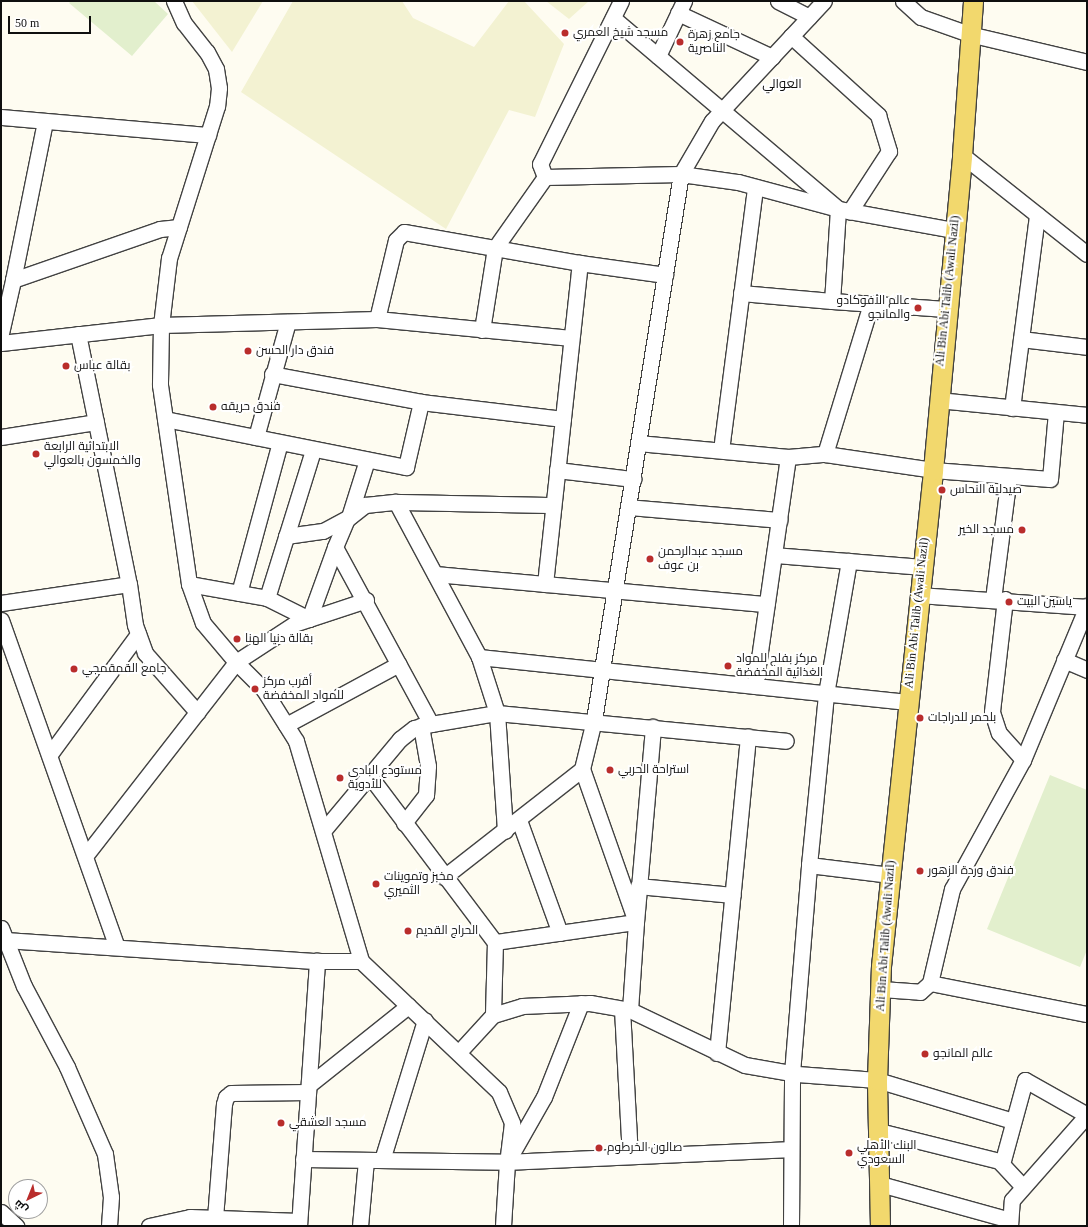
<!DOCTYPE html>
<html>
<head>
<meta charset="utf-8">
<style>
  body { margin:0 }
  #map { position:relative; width:1088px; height:1227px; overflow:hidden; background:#fefcf1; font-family:"Times New Roman",Cairo,serif }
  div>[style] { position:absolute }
  .farmland>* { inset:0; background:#f3f2d2 }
  .pitch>* { inset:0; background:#e2efcd }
  .roads { filter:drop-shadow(1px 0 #424242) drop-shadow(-1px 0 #424242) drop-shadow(0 1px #424242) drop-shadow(0 -1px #424242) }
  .minor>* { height:15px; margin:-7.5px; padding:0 7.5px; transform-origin:7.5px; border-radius:7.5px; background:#fff }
  .major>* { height:19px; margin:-9.5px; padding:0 9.5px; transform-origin:9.5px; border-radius:9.5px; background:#f2d86d }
  .dots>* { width:11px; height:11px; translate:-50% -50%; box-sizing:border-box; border:2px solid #fff; border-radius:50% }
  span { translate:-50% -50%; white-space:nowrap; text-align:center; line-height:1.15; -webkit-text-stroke:4px #fff; paint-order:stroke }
  .poi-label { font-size:12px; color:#0f0f0f }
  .left { translate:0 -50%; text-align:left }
  .right { translate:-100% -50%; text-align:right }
  .street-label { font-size:12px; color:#0f0f0f }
  .neighbourhood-label { font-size:13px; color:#0f0f0f }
  .frame { position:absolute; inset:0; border:2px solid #0f0f0f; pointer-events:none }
  .north { position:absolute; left:8px; top:1179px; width:40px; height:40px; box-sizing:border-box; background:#fff; border:1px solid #9f9f9f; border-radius:50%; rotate:223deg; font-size:11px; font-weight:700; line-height:16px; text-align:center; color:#0f0f0f }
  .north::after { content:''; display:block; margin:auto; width:14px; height:18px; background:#b92d2c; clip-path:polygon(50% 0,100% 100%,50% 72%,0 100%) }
  .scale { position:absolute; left:8px; top:16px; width:83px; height:18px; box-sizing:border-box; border:2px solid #0f0f0f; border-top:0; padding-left:5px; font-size:12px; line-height:14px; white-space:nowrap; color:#0f0f0f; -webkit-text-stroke:3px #fff; paint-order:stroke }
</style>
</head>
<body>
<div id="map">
  <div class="farmland">
    <i style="clip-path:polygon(192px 1px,263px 1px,232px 52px)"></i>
    <i style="clip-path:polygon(293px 1px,402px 1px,413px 18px,474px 47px,509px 1px,524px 1px,564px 44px,535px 117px,509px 110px,446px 229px,241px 92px)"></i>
    <i style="clip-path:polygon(546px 1px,589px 1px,569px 19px)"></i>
  </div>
  <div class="pitch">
    <i style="clip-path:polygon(71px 1px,154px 1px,168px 14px,132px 56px,69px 3px)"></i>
    <i style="clip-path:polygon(1050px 775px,1087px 790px,1087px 950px,1080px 967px,987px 929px)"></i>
  </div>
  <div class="roads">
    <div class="minor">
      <i style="left:174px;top:1px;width:24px;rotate:66deg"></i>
      <i style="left:184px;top:23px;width:37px;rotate:52deg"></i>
      <i style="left:207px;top:52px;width:19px;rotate:62deg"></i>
      <i style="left:216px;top:69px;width:19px;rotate:81deg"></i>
      <i style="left:219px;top:88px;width:18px;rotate:96deg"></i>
      <i style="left:217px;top:106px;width:159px;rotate:107.5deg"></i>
      <i style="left:169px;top:258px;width:67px;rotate:96.8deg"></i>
      <i style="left:161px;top:325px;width:60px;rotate:91deg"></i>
      <i style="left:160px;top:385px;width:201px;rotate:81.7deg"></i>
      <i style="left:189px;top:584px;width:41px;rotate:70.3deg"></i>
      <i style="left:203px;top:623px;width:51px;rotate:49.8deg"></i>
      <i style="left:236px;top:662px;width:40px;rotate:45deg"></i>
      <i style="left:264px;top:690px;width:60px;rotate:57.9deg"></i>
      <i style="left:296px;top:741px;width:229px;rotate:73.5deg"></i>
      <i style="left:621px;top:1px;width:182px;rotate:116.4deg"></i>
      <i style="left:540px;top:164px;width:14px;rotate:69deg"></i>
      <i style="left:545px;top:177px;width:136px;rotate:-1.3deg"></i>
      <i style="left:681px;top:174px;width:58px;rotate:8deg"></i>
      <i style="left:738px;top:182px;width:104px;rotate:15.1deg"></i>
      <i style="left:838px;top:209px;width:92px;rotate:93.7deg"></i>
      <i style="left:832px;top:301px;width:114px;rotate:4deg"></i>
      <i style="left:778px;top:1px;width:35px;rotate:27deg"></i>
      <i style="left:903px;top:1px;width:24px;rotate:42deg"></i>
      <i style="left:921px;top:17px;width:51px;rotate:19.5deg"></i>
      <i style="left:969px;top:34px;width:121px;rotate:13.3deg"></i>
      <i style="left:678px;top:13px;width:104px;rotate:25.1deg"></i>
      <i style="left:613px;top:18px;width:295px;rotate:40.3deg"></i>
      <i style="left:838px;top:209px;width:118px;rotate:10.3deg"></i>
      <i style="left:791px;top:36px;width:118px;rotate:42.2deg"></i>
      <i style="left:878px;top:115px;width:38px;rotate:73deg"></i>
      <i style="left:889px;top:151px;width:72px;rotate:123deg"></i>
      <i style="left:658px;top:56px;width:61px;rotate:-64.7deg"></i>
      <i style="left:1px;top:117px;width:208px;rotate:5deg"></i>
      <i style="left:962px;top:155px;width:159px;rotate:38.4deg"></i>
      <i style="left:13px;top:280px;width:162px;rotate:-78.6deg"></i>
      <i style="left:741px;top:293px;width:91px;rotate:5deg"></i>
      <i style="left:377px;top:319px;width:81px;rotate:-76.5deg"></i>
      <i style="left:396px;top:240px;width:11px;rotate:-45deg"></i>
      <i style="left:404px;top:232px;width:179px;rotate:10deg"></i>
      <i style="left:482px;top:330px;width:83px;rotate:-81deg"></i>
      <i style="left:495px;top:248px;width:87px;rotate:-54.8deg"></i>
      <i style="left:1px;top:333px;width:54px;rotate:-77.2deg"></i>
      <i style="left:13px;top:280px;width:156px;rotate:-19.1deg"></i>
      <i style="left:160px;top:229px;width:19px;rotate:-6deg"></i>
      <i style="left:78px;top:334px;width:255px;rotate:78.5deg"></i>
      <i style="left:129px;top:584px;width:41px;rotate:81.7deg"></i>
      <i style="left:135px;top:625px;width:30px;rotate:70deg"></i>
      <i style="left:145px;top:653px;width:79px;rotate:48.6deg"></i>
      <i style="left:1021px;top:339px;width:66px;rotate:6.9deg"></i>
      <i style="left:1px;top:343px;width:161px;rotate:-6.4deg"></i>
      <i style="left:161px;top:325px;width:216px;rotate:-1.6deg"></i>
      <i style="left:377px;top:319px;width:195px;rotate:5.6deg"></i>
      <i style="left:272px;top:374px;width:152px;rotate:10.6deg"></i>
      <i style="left:421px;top:402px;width:143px;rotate:6.8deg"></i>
      <i style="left:938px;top:400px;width:150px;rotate:5.7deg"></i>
      <i style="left:1012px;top:408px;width:195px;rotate:-82.6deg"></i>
      <i style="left:165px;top:419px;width:246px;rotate:11.3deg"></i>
      <i style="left:406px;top:467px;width:67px;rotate:-77deg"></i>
      <i style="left:1px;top:437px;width:96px;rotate:-9deg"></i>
      <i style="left:256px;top:437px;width:119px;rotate:-74.5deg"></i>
      <i style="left:638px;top:443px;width:151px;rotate:5.3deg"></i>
      <i style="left:788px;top:457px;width:37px;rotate:-5deg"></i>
      <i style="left:825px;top:454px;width:109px;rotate:8.4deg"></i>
      <i style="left:933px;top:470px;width:117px;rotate:4.4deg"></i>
      <i style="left:1050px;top:479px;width:67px;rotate:-84.9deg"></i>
      <i style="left:721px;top:450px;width:265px;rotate:-82.6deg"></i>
      <i style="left:825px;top:454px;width:157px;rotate:-73deg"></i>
      <i style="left:557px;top:470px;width:77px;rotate:6.8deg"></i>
      <i style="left:396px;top:502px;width:176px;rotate:61.8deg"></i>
      <i style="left:479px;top:657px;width:59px;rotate:72.2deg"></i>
      <i style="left:497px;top:713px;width:118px;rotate:86.1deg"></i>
      <i style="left:628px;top:507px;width:152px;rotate:4.9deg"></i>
      <i style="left:286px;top:536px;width:37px;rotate:-8deg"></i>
      <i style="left:323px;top:531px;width:30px;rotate:-28deg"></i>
      <i style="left:349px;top:517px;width:60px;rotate:-72.5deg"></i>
      <i style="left:774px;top:555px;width:148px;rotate:4.6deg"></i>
      <i style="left:435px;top:574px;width:333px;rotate:5.2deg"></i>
      <i style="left:189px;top:584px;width:79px;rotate:10.2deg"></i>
      <i style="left:267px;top:598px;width:47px;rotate:26.6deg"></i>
      <i style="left:309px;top:619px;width:77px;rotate:-70.1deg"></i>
      <i style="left:545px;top:584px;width:323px;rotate:-83.8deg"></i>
      <i style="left:580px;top:263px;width:86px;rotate:8deg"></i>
      <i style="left:239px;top:593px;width:156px;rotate:-74.8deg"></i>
      <i style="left:919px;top:595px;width:168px;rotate:4.1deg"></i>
      <i style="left:267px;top:598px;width:155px;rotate:-72.7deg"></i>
      <i style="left:993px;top:599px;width:124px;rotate:-82.6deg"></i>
      <i style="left:1005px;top:599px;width:114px;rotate:96.6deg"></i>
      <i style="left:992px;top:712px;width:22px;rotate:72deg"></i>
      <i style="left:999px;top:733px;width:36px;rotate:48deg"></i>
      <i style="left:1px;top:603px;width:129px;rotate:-8.4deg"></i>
      <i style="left:1px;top:620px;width:347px;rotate:70.5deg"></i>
      <i style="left:479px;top:657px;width:431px;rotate:6deg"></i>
      <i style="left:1064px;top:660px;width:25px;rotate:23deg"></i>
      <i style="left:755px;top:686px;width:231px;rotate:-81.8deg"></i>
      <i style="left:431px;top:724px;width:201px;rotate:-118.5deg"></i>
      <i style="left:335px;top:547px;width:30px;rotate:-67deg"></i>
      <i style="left:347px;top:519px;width:23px;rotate:-38deg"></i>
      <i style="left:365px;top:505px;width:31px;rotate:-6deg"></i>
      <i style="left:396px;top:502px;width:157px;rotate:1.1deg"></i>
      <i style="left:286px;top:725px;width:128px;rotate:-28.4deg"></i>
      <i style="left:50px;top:754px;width:149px;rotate:-53.7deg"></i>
      <i style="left:369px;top:775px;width:209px;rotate:53deg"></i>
      <i style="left:495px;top:942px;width:73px;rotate:91.6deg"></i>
      <i style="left:519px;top:820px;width:120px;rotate:70.1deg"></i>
      <i style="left:404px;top:823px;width:36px;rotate:-52deg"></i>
      <i style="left:426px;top:795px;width:29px;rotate:-86deg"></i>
      <i style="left:428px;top:766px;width:41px;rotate:-99.9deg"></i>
      <i style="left:323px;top:831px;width:120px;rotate:-50.1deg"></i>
      <i style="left:400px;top:739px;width:18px;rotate:-38deg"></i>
      <i style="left:414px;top:728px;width:17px;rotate:-13deg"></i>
      <i style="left:431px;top:724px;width:67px;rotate:-9.5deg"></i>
      <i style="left:497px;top:713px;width:290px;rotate:5.5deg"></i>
      <i style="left:86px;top:855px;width:244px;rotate:-52.1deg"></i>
      <i style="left:236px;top:662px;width:69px;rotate:-33.2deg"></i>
      <i style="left:294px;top:624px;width:76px;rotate:-18.4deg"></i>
      <i style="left:809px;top:865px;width:82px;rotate:7deg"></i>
      <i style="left:444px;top:877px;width:175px;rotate:-38deg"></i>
      <i style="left:638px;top:886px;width:95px;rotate:5.4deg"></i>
      <i style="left:1px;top:928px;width:62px;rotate:68.4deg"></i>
      <i style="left:24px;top:986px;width:92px;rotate:62deg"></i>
      <i style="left:67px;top:1067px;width:95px;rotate:66.4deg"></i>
      <i style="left:105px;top:1154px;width:43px;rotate:82.1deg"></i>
      <i style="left:111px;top:1197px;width:29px;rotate:94deg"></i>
      <i style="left:5px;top:940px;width:313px;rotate:3.9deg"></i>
      <i style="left:317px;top:961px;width:44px"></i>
      <i style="left:361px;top:961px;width:190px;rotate:43.5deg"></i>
      <i style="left:499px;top:1092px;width:34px;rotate:67deg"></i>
      <i style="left:512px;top:1123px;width:39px;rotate:97deg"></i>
      <i style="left:495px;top:942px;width:142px;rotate:-8.1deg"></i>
      <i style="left:636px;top:922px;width:196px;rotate:-85deg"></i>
      <i style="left:930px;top:983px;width:97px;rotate:-76.8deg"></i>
      <i style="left:952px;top:889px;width:147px;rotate:-61.2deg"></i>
      <i style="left:1023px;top:760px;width:167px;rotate:-67.4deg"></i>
      <i style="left:881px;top:989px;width:39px;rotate:4deg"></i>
      <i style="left:920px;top:992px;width:13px;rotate:-42deg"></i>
      <i style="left:930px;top:983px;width:160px;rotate:11.2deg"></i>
      <i style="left:622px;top:1009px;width:147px;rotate:86.9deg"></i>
      <i style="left:630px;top:1010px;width:88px;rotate:-86.1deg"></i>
      <i style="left:636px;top:922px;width:162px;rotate:-109.4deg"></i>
      <i style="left:582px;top:769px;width:50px;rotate:-76.2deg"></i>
      <i style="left:594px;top:720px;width:553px;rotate:-80.95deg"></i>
      <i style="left:681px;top:174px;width:61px;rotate:-59.7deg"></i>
      <i style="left:712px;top:121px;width:164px;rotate:-47deg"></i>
      <i style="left:459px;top:1052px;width:50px;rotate:-47.4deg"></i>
      <i style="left:493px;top:1015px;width:30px;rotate:-17deg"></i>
      <i style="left:522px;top:1006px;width:68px;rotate:-2.5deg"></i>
      <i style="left:590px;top:1003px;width:41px;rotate:9.9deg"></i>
      <i style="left:630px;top:1010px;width:127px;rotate:25.6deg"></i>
      <i style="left:745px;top:1065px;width:53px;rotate:9.8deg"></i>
      <i style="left:797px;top:1074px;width:80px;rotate:4.3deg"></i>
      <i style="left:877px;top:1080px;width:142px;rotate:16.8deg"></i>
      <i style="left:717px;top:1053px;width:318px;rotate:-84.4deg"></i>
      <i style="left:309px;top:1085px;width:127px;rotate:-38.6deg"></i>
      <i style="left:879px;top:1131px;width:124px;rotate:14deg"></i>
      <i style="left:999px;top:1161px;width:35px;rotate:47deg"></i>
      <i style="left:303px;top:1159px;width:204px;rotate:0.8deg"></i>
      <i style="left:507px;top:1162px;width:284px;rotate:-2.6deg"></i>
      <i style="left:382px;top:1160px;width:146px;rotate:-72.9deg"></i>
      <i style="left:1002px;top:1164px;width:87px;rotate:-74.7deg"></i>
      <i style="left:1025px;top:1080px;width:71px;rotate:29.4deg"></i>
      <i style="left:880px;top:1184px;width:135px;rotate:15.5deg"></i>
      <i style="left:1px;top:1212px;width:21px;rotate:43deg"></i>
      <i style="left:215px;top:1218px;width:114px;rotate:-85.5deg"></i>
      <i style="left:224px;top:1104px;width:7px;rotate:-74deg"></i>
      <i style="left:226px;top:1097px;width:6px;rotate:-39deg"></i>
      <i style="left:231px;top:1093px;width:77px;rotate:-0.7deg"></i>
      <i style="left:149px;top:1226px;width:42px;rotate:-12.4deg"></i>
      <i style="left:190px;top:1217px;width:109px;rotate:2.1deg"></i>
      <i style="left:299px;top:1226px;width:266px;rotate:-86.1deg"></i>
      <i style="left:360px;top:1226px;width:66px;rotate:-84.8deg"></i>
      <i style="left:503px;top:1226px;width:64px;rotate:-86.4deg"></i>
      <i style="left:507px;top:1162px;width:75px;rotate:-60.4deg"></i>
      <i style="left:544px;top:1097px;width:101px;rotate:-68.5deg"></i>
      <i style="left:791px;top:1226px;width:153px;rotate:-89.6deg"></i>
      <i style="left:792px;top:1073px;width:209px;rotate:-85.3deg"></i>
      <i style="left:809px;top:865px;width:172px;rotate:-84.3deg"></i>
      <i style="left:826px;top:694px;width:135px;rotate:-80.2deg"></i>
      <i style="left:1010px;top:1226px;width:26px;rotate:-86deg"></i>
      <i style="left:1012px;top:1200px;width:113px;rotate:-48.6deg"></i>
    </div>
    <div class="major">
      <i style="left:880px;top:1226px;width:146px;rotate:-91.2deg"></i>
      <i style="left:877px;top:1080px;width:114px;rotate:-88deg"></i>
      <i style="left:881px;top:966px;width:499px;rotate:-84deg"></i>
      <i style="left:933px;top:470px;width:316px;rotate:-84.7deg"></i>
      <i style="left:962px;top:155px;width:154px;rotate:-85.9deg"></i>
    </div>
  </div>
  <div class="dots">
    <i style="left:565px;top:33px;background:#b92d2c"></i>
    <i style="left:680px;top:42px;background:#b92d2c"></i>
    <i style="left:918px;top:308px;background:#b92d2c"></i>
    <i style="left:248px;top:351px;background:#b92d2c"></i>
    <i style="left:66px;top:366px;background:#b92d2c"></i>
    <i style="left:213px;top:407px;background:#b92d2c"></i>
    <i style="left:36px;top:454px;background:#b92d2c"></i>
    <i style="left:942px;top:490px;background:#b92d2c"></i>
    <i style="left:1022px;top:530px;background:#b92d2c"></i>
    <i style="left:650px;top:559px;background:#b92d2c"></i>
    <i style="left:1009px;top:602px;background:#b92d2c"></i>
    <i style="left:237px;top:639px;background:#b92d2c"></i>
    <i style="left:728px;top:666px;background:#b92d2c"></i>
    <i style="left:74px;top:669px;background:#b92d2c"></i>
    <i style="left:255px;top:689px;background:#b92d2c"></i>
    <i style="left:920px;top:718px;background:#b92d2c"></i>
    <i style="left:610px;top:770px;background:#b92d2c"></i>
    <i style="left:340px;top:778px;background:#b92d2c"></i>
    <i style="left:920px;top:871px;background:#b92d2c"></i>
    <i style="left:376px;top:884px;background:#b92d2c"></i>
    <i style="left:408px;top:931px;background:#b92d2c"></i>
    <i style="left:925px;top:1054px;background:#b92d2c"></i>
    <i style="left:281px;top:1123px;background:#b92d2c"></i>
    <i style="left:599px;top:1148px;background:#b92d2c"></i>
    <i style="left:849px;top:1153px;background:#b92d2c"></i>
  </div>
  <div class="poi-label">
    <span class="left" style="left:573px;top:33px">مسجد شيخ العمري</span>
    <span class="left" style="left:688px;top:42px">جامع زهرة<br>الناصرية</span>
    <span class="right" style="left:910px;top:308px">عالم الأفوكادو<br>والمانجو</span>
    <span class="left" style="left:256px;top:351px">فندق دار الحسن</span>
    <span class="left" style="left:74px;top:366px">بقالة عباس</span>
    <span class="left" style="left:221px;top:407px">فندق حريقه</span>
    <span class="left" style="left:44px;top:454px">الابتدائية الرابعة<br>والخمسون بالعوالي</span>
    <span class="left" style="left:950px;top:490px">صيدلية النحاس</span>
    <span class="right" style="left:1014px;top:530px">مسجد الخير</span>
    <span class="left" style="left:658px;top:559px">مسجد عبدالرحمن<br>بن عوف</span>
    <span class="left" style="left:1017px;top:602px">ياسين البيت</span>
    <span class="left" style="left:245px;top:639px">بقالة دنيا الهنا</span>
    <span class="left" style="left:736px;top:666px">مركز بفلح للمواد<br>الغذائية المخفضة</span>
    <span class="left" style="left:82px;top:669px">جامع القمقمجي</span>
    <span class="left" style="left:263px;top:689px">أقرب مركز<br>للمواد المخفضة</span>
    <span class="left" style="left:928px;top:718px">بلحمر للدراجات</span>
    <span class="left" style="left:618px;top:770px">استراحة الحربي</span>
    <span class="left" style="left:348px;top:778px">مستودع البادى<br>للأدوية</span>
    <span class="left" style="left:928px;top:871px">فندق وردة الزهور</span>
    <span class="left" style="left:384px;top:884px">مخبز وتموينات<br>الثميري</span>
    <span class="left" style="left:416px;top:931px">الحراج القديم</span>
    <span class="left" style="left:933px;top:1054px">عالم المانجو</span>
    <span class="left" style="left:289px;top:1123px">مسجد العشقي</span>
    <span class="left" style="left:857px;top:1153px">البنك الأهلي<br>السعودي</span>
    <span class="left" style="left:607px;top:1148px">صالون الخرطوم</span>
  </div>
  <div class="street-label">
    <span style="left:948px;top:291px;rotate:-84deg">Ali Bin Abi Talib (Awali Nazil)</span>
    <span style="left:917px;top:613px;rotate:-84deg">Ali Bin Abi Talib (Awali Nazil)</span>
    <span style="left:886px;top:936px;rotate:-86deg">Ali Bin Abi Talib (Awali Nazil)</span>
  </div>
  <div class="neighbourhood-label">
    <span style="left:782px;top:84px">العوالي</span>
  </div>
  <div class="frame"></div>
  <div class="north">ش</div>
  <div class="scale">50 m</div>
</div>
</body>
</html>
